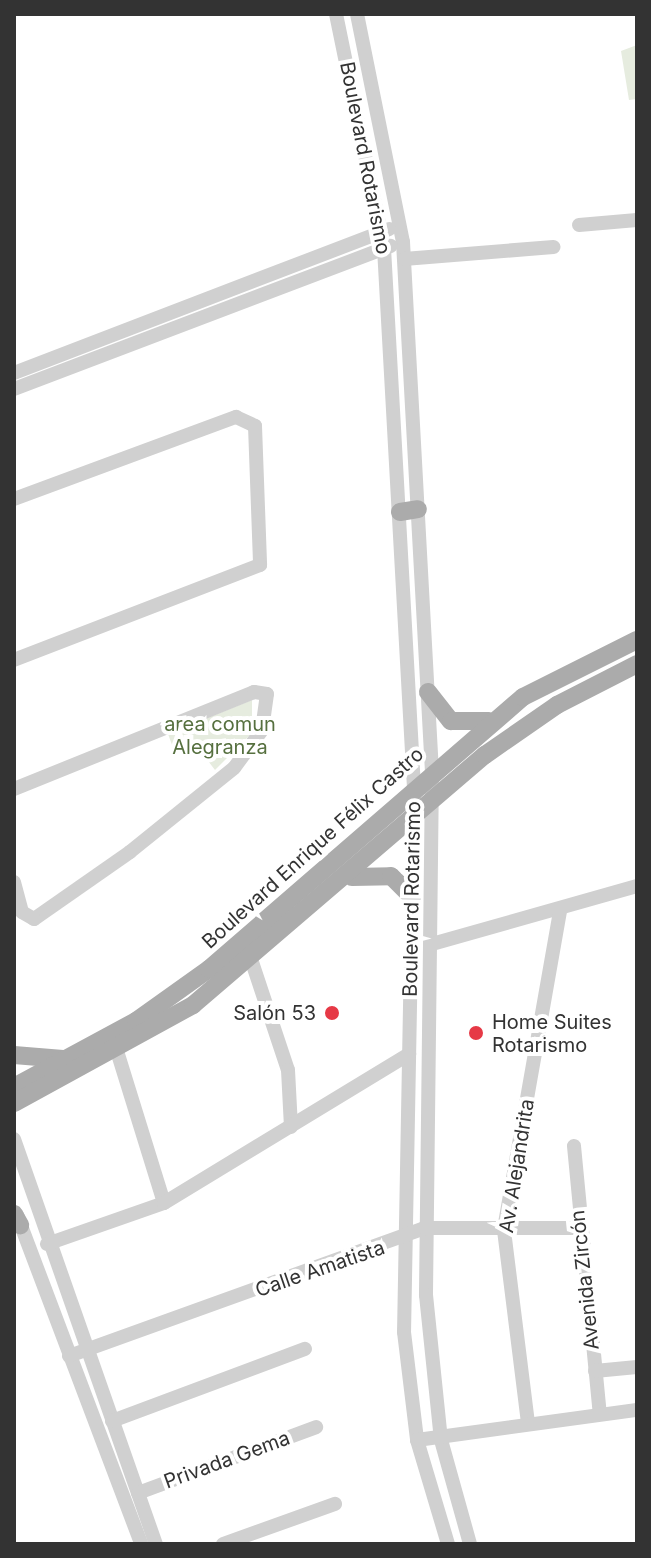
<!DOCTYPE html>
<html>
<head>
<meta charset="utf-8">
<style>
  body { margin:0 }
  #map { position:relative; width:651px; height:1558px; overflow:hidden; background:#fff; font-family:Inter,sans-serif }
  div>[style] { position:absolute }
  .green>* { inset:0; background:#e6ecdf }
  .minor>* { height:14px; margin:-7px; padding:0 7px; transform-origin:7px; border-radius:7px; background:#d0d0d0 }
  .major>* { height:18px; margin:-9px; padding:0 9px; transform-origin:9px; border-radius:9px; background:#ababab }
  .dots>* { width:22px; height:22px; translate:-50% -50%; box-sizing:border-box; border:4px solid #fff; border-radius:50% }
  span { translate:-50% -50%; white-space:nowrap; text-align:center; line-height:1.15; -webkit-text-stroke:8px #fff; paint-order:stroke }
  .street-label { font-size:20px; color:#333 }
  .park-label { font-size:20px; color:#56703f }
  .poi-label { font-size:20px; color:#333 }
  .right { translate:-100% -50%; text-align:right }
  .left { translate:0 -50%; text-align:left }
  .frame { position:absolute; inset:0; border:16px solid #333; pointer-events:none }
</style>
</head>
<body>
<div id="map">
  <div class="green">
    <i style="clip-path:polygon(637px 45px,637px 99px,629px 100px,621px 51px)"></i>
    <i style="clip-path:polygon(252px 700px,252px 733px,215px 770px,192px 740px,175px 753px,168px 734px)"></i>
  </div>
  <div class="minor">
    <i style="left:336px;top:14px;width:239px;rotate:78.4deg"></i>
    <i style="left:384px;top:248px;width:541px;rotate:86.82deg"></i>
    <i style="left:414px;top:788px;width:544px;rotate:91.05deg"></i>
    <i style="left:404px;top:1332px;width:109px;rotate:83.1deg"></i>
    <i style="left:417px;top:1440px;width:109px;rotate:73.4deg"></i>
    <i style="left:357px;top:14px;width:233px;rotate:78.6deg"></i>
    <i style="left:403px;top:242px;width:531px;rotate:86.87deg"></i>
    <i style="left:432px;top:772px;width:523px;rotate:90.66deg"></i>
    <i style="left:426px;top:1295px;width:146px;rotate:84.1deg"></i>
    <i style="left:441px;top:1440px;width:108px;rotate:74.4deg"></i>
    <i style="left:579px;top:225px;width:58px;rotate:-4.9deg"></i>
    <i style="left:404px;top:259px;width:150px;rotate:-4.6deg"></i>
    <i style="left:14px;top:373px;width:402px;rotate:-21deg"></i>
    <i style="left:14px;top:389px;width:403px;rotate:-20.8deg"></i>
    <i style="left:14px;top:499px;width:237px;rotate:-20.3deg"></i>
    <i style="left:236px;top:417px;width:21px;rotate:25deg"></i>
    <i style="left:255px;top:426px;width:139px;rotate:87.9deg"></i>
    <i style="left:260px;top:565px;width:264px;rotate:158.9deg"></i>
    <i style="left:14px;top:789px;width:259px;rotate:-22deg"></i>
    <i style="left:254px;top:692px;width:13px;rotate:9deg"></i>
    <i style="left:267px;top:694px;width:36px;rotate:98deg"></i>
    <i style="left:262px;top:730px;width:47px;rotate:126.4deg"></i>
    <i style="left:234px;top:768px;width:134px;rotate:141.1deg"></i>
    <i style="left:130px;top:852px;width:117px;rotate:145.1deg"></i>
    <i style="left:34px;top:919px;width:14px;rotate:-150deg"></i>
    <i style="left:22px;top:912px;width:31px;rotate:-105deg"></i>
    <i style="left:432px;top:944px;width:213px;rotate:-15.8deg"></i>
    <i style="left:248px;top:950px;width:126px;rotate:71.6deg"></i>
    <i style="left:288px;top:1070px;width:57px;rotate:87deg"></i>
    <i style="left:117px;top:1051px;width:159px;rotate:72.8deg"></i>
    <i style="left:14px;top:1139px;width:429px;rotate:70.7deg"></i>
    <i style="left:574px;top:1146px;width:269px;rotate:84.5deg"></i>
    <i style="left:17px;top:1215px;width:352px;rotate:69.3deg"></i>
    <i style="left:47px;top:1244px;width:124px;rotate:-19.3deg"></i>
    <i style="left:164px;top:1203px;width:287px;rotate:-31.3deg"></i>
    <i style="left:69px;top:1356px;width:377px;rotate:-19.8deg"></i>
    <i style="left:424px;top:1228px;width:154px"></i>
    <i style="left:595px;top:1371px;width:42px;rotate:-5.4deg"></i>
    <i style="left:112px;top:1421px;width:206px;rotate:-20.5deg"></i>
    <i style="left:528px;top:1423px;width:195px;rotate:-97.1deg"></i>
    <i style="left:504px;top:1229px;width:323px;rotate:-80deg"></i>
    <i style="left:417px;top:1440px;width:222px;rotate:-7.8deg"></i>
    <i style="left:138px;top:1493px;width:190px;rotate:-20.3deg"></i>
    <i style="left:223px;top:1544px;width:119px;rotate:-19.7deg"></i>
  </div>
  <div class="major">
    <i style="left:400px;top:512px;width:18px;rotate:-9deg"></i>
    <i style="left:428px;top:692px;width:37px;rotate:52deg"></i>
    <i style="left:451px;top:721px;width:38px"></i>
    <i style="left:352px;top:877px;width:39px;rotate:-1deg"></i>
    <i style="left:391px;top:876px;width:30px;rotate:45deg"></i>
    <i style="left:14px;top:1055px;width:49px;rotate:4.7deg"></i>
    <i style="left:14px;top:1087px;width:139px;rotate:-28.4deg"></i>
    <i style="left:136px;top:1021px;width:90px;rotate:-35.5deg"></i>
    <i style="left:209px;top:969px;width:415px;rotate:-40.9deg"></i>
    <i style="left:523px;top:697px;width:127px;rotate:-26.6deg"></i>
    <i style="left:14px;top:1103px;width:204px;rotate:-28.7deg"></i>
    <i style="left:193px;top:1005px;width:384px;rotate:-40.6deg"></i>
    <i style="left:485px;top:755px;width:88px;rotate:-34.8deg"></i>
    <i style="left:557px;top:705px;width:90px;rotate:-27.1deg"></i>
    <i style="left:14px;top:1214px;width:13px;rotate:61deg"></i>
  </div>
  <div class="dots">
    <i style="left:332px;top:1013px;background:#e63946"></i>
    <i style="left:476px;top:1033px;background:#e63946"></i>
  </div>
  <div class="street-label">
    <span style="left:365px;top:158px;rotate:79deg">Boulevard Rotarismo</span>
    <span style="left:313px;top:848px;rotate:-42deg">Boulevard Enrique Félix Castro</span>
    <span style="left:412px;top:899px;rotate:-89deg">Boulevard Rotarismo</span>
    <span style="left:517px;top:1166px;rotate:-81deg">Av. Alejandrita</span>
    <span style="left:320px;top:1269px;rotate:-19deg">Calle Amatista</span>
    <span style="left:585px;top:1280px;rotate:-96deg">Avenida Zircón</span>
    <span style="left:227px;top:1460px;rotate:-20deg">Privada Gema</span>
  </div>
  <div class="park-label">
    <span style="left:220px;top:736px">area comun<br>Alegranza</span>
  </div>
  <div class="poi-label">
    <span class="right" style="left:316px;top:1013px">Salón 53</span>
    <span class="left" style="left:492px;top:1034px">Home Suites<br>Rotarismo</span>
  </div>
  <div class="frame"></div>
</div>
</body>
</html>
